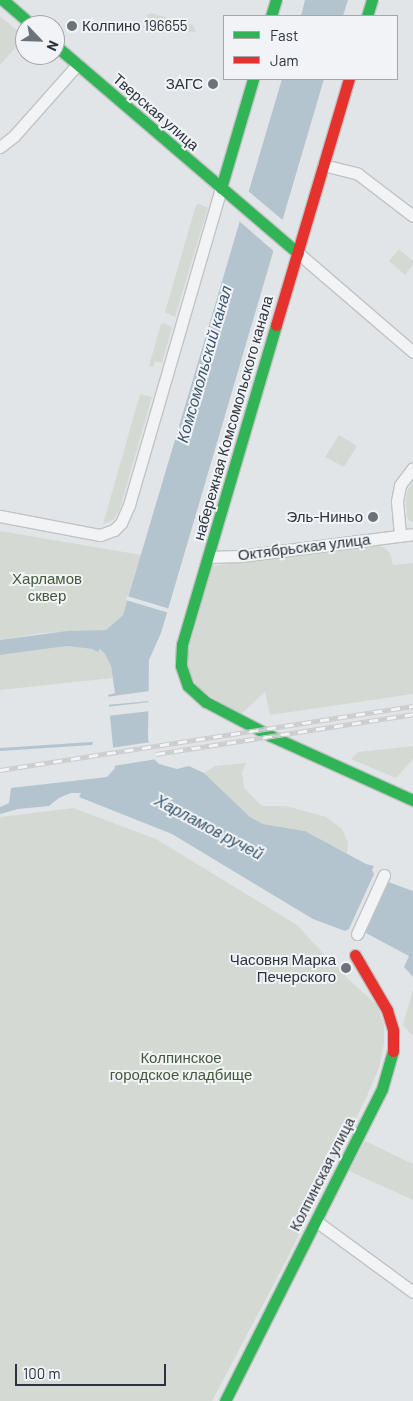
<!DOCTYPE html>
<html>
<head>
<meta charset="utf-8">
<style>
  body { margin:0 }
  #map { position:relative; width:413px; height:1401px; overflow:hidden; background:#e2e5e7; font-family:Barlow,sans-serif }
  div>[style] { position:absolute }
  .green>* { inset:0; background:#d4dad3 }
  .water>* { inset:0; background:#b4c4cf }
  .pier>* { inset:0; background:#e2e5e7 }
  .stream>* { height:3px; margin:-1.5px; padding:0 1.5px; transform-origin:1.5px; border-radius:1.5px; background:#b4c4cf }
  .roads { filter:drop-shadow(1px 0 #c1c3c5) drop-shadow(-1px 0 #c1c3c5) drop-shadow(0 1px #c1c3c5) drop-shadow(0 -1px #c1c3c5) }
  .street>* { height:11px; margin:-5.5px; padding:0 5.5px; transform-origin:5.5px; border-radius:5.5px; background:#f1f3f4 }
  .fast>* { height:11px; margin:-5.5px; padding:0 5.5px; transform-origin:5.5px; border-radius:5.5px; background:#30b455 }
  .jam>* { height:11px; margin:-5.5px; padding:0 5.5px; transform-origin:5.5px; border-radius:5.5px; background:#e5322d }
  .rail>* { height:5px; margin-top:-2.5px; transform-origin:0; background:repeating-linear-gradient(90deg,#f1f3f6 0 9px,#cbcdce 0 18px); box-sizing:border-box; border-block:1px solid #cbcdce }
  .dots>* { width:14px; height:14px; translate:-50% -50%; box-sizing:border-box; border:2px solid #f1f3f6; border-radius:50% }
  span { translate:-50% -50%; white-space:nowrap; text-align:center; line-height:1.15; -webkit-text-stroke:4px #f1f3f6; paint-order:stroke }
  .poi-label { font-size:15px; color:#2b343e }
  .left { translate:0 -50%; text-align:left }
  .right { translate:-100% -50%; text-align:right }
  .street-label { font-size:15px; color:#2b343e }
  .park-label { font-size:15px; color:#43593a }
  .water-label { font-size:16px; color:#39566e; font-style:italic }
  .legend { position:absolute; left:223px; top:15px; width:175px; height:65px; box-sizing:border-box; background:#f1f3f6; border:1px solid #a2a7ac; margin:0; padding:6px 9px; list-style:none; font-size:15px; color:#2b343e }
  .legend li { display:flex; align-items:center; gap:10px; height:25px }
  .legend b { width:25px; border:1px solid #a2a7ac }
  .north { position:absolute; left:15px; top:15px; width:50px; height:50px; box-sizing:border-box; background:#f1f3f6; border:1px solid #a2a7ac; border-radius:50%; rotate:114deg; font-size:14px; font-weight:700; line-height:20px; text-align:center; color:#2b343e }
  .north::after { content:''; display:block; margin:auto; width:18px; height:22px; background:#6b7279; clip-path:polygon(50% 0,100% 100%,50% 72%,0 100%) }
  .scale { position:absolute; left:15px; top:1364px; width:151px; height:22px; box-sizing:border-box; border:2px solid #2b343e; border-top:0; padding-left:6px; font-size:15px; line-height:18px; white-space:nowrap; color:#2b343e; -webkit-text-stroke:4px #f1f3f6; paint-order:stroke }
</style>
</head>
<body>
<div id="map">
  <div class="green">
    <i style="clip-path:polygon(151px 13px,193px 25px,196px 32px,190px 32px,172px 21px,154px 21px,146px 15px)"></i>
    <i style="clip-path:polygon(0 16px,25px 37px,0 65px)"></i>
    <i style="clip-path:polygon(199px 204px,208px 208px,175px 317px,165px 312px,196px 205px)"></i>
    <i style="clip-path:polygon(399px 249px,413px 261px,413px 265px,405px 275px,389px 261px)"></i>
    <i style="clip-path:polygon(164px 323px,172px 327px,162px 363px,155px 361px,153px 367px,149px 366px,161px 324px)"></i>
    <i style="clip-path:polygon(140px 394px,152px 397px,119px 512px,113px 520px,103px 524px)"></i>
    <i style="clip-path:polygon(339px 435px,357px 446px,344px 467px,325px 457px)"></i>
    <i style="clip-path:polygon(413px 480px,413px 521px,410px 522px,407px 516px,406px 502px,407px 492px)"></i>
    <i style="clip-path:polygon(0 531px,142px 555px,123px 615px,106px 630px,43px 633px,0 640px)"></i>
    <i style="clip-path:polygon(377px 546px,384px 547px,390px 553px,393px 565px,413px 563px,413px 694px,270px 715px,265px 692px,240px 715px,198px 688px,188px 669px,188px 651px,212px 566px)"></i>
    <i style="clip-path:polygon(67px 646px,92px 649px,98px 652px,100px 649px,109px 659px,113px 678px,0 690px,0 655px)"></i>
    <i style="clip-path:polygon(413px 746px,413px 759px,396px 778px,351px 759px,358px 752px)"></i>
    <i style="clip-path:polygon(246px 763px,242px 772px,244px 788px,262px 806px,286px 806px,326px 817px,342px 829px,348px 842px,347px 854px,305px 831px,263px 824px,250px 817px,204px 773px,215px 766px)"></i>
    <i style="clip-path:polygon(73px 808px,156px 839px,297px 925px,332px 963px,338px 967px,342px 965px,342px 969px,346px 973px,345px 976px,377px 1005px,384px 1024px,384px 1044px,379px 1068px,367px 1096px,285px 1263px,212px 1401px,0 1401px,0 817px)"></i>
    <i style="clip-path:polygon(413px 989px,413px 1036px,403px 1025px)"></i>
    <i style="clip-path:polygon(365px 1141px,413px 1164px,413px 1200px,349px 1171px)"></i>
  </div>
  <div class="water">
    <i style="clip-path:polygon(305px 0,348px 0,343px 16px,301px 16px)"></i>
    <i style="clip-path:polygon(282px 79px,324px 79px,161px 633px,149px 660px,148px 739px,155px 760px,159px 764px,177px 769px,189px 766px,204px 773px,250px 817px,263px 824px,305px 831px,366px 864px,374px 866px,372px 870px,374px 874px,349px 929px,345px 931px,313px 919px,172px 834px,79px 797px,81px 793px,71px 793px,59px 798px,49px 806px,18px 809px,0 814px,0 807px,9px 803px,11px 788px,107px 777px,115px 768px,108px 695px,115px 693px,111px 666px,105px 654px,100px 649px,98px 652px,92px 649px,67px 646px,0 655px,0 640px,67px 631px,106px 630px,123px 615px)"></i>
    <i style="clip-path:polygon(386px 881px,413px 891px,413px 977px,404px 967px,409px 956px,362px 931px)"></i>
  </div>
  <div class="pier">
    <i style="clip-path:polygon(247px 190px,285px 222px,276px 253px,238px 220px)"></i>
    <i style="clip-path:polygon(127px 596px,170px 609px,169px 613px,126px 600px)"></i>
    <i style="clip-path:polygon(150px 691px,150px 701px,106px 705px,106px 697px)"></i>
    <i style="clip-path:polygon(150px 702px,150px 711px,107px 716px,106px 707px)"></i>
    <i style="clip-path:polygon(151px 742px,157px 759px,113px 766px,111px 748px)"></i>
  </div>
  <div class="stream">
    <i style="left:0;top:749px;width:91px;rotate:-3.8deg"></i>
  </div>
  <div class="roads">
    <div class="street">
      <i style="left:0;top:147px;width:18px;rotate:-38deg"></i>
      <i style="left:14px;top:136px;width:96px;rotate:-48.4deg"></i>
      <i style="left:323px;top:165px;width:36px;rotate:14deg"></i>
      <i style="left:358px;top:174px;width:69px;rotate:37.4deg"></i>
      <i style="left:298px;top:253px;width:152px;rotate:40.7deg"></i>
      <i style="left:0;top:516px;width:102px;rotate:10.8deg"></i>
      <i style="left:100px;top:535px;width:15px;rotate:-20deg"></i>
      <i style="left:114px;top:530px;width:10px;rotate:-45deg"></i>
      <i style="left:121px;top:523px;width:20px;rotate:-66deg"></i>
      <i style="left:129px;top:505px;width:330px;rotate:-73.8deg"></i>
      <i style="left:400px;top:535px;width:34px;rotate:-95deg"></i>
      <i style="left:397px;top:501px;width:16px;rotate:-79deg"></i>
      <i style="left:400px;top:485px;width:21px;rotate:-53deg"></i>
      <i style="left:208px;top:557px;width:32px;rotate:-2deg"></i>
      <i style="left:240px;top:556px;width:174px;rotate:-7.2deg"></i>
      <i style="left:357px;top:934px;width:65px;rotate:-65.4deg"></i>
      <i style="left:316px;top:1221px;width:120px;rotate:36.2deg"></i>
    </div>
    <div class="fast">
      <i style="left:3px;top:0;width:38px;rotate:41deg"></i>
      <i style="left:271px;top:16px;width:17px;rotate:-73deg"></i>
      <i style="left:367px;top:16px;width:17px;rotate:-73deg"></i>
      <i style="left:55px;top:45px;width:320px;rotate:40.6deg"></i>
      <i style="left:221px;top:188px;width:114px;rotate:-73.6deg"></i>
      <i style="left:276px;top:325px;width:333px;rotate:106.4deg"></i>
      <i style="left:182px;top:644px;width:22px;rotate:93deg"></i>
      <i style="left:181px;top:666px;width:21px;rotate:71deg"></i>
      <i style="left:188px;top:686px;width:24px;rotate:42deg"></i>
      <i style="left:206px;top:702px;width:73px;rotate:27.6deg"></i>
      <i style="left:271px;top:736px;width:156px;rotate:24.3deg"></i>
      <i style="left:225px;top:1401px;width:349px;rotate:-63.3deg"></i>
      <i style="left:382px;top:1089px;width:40px;rotate:-74deg"></i>
    </div>
    <div class="jam">
      <i style="left:276px;top:325px;width:257px;rotate:-73.5deg"></i>
      <i style="left:355px;top:955px;width:64px;rotate:59.8deg"></i>
      <i style="left:387px;top:1010px;width:21px;rotate:73deg"></i>
      <i style="left:393px;top:1030px;width:21px;rotate:90deg"></i>
    </div>
  </div>
  <div class="rail">
    <i style="left:156px;top:754px;width:260px;rotate:-8.8deg"></i>
    <i style="left:0;top:770px;width:418px;rotate:-8.8deg"></i>
  </div>
  <div class="dots">
    <i style="left:72px;top:26px;background:#6b7279"></i>
    <i style="left:213px;top:84px;background:#6b7279"></i>
    <i style="left:373px;top:517px;background:#6b7279"></i>
    <i style="left:346px;top:968px;background:#6b7279"></i>
  </div>
  <div class="poi-label">
    <span class="left" style="left:82px;top:26px">Колпино 196655</span>
    <span class="right" style="left:203px;top:84px">ЗАГС</span>
    <span class="right" style="left:363px;top:517px">Эль-Ниньо</span>
    <span class="right" style="left:336px;top:968px">Часовня Марка<br>Печерского</span>
  </div>
  <div class="street-label">
    <span style="left:156px;top:112px;rotate:41deg">Тверская улица</span>
    <span style="left:233px;top:418px;rotate:-74deg">набережная Комсомольского канала</span>
    <span style="left:304px;top:547px;rotate:-7deg">Октябрьская улица</span>
    <span style="left:322px;top:1174px;rotate:-63deg">Колпинская улица</span>
  </div>
  <div class="park-label">
    <span style="left:47px;top:587px">Харламов<br>сквер</span>
    <span style="left:181px;top:1066px">Колпинское<br>городское кладбище</span>
  </div>
  <div class="water-label">
    <span style="left:204px;top:364px;rotate:-74deg">Комсомольский канал</span>
    <span style="left:209px;top:827px;rotate:28deg">Харламов ручей</span>
  </div>
  <ul class="legend">
  <li><b style="height:6px;background:#30b455"></b>Fast</li>
  <li><b style="height:6px;background:#e5322d"></b>Jam</li>
  </ul>
  <div class="north">N</div>
  <div class="scale">100 m</div>
</div>
</body>
</html>
